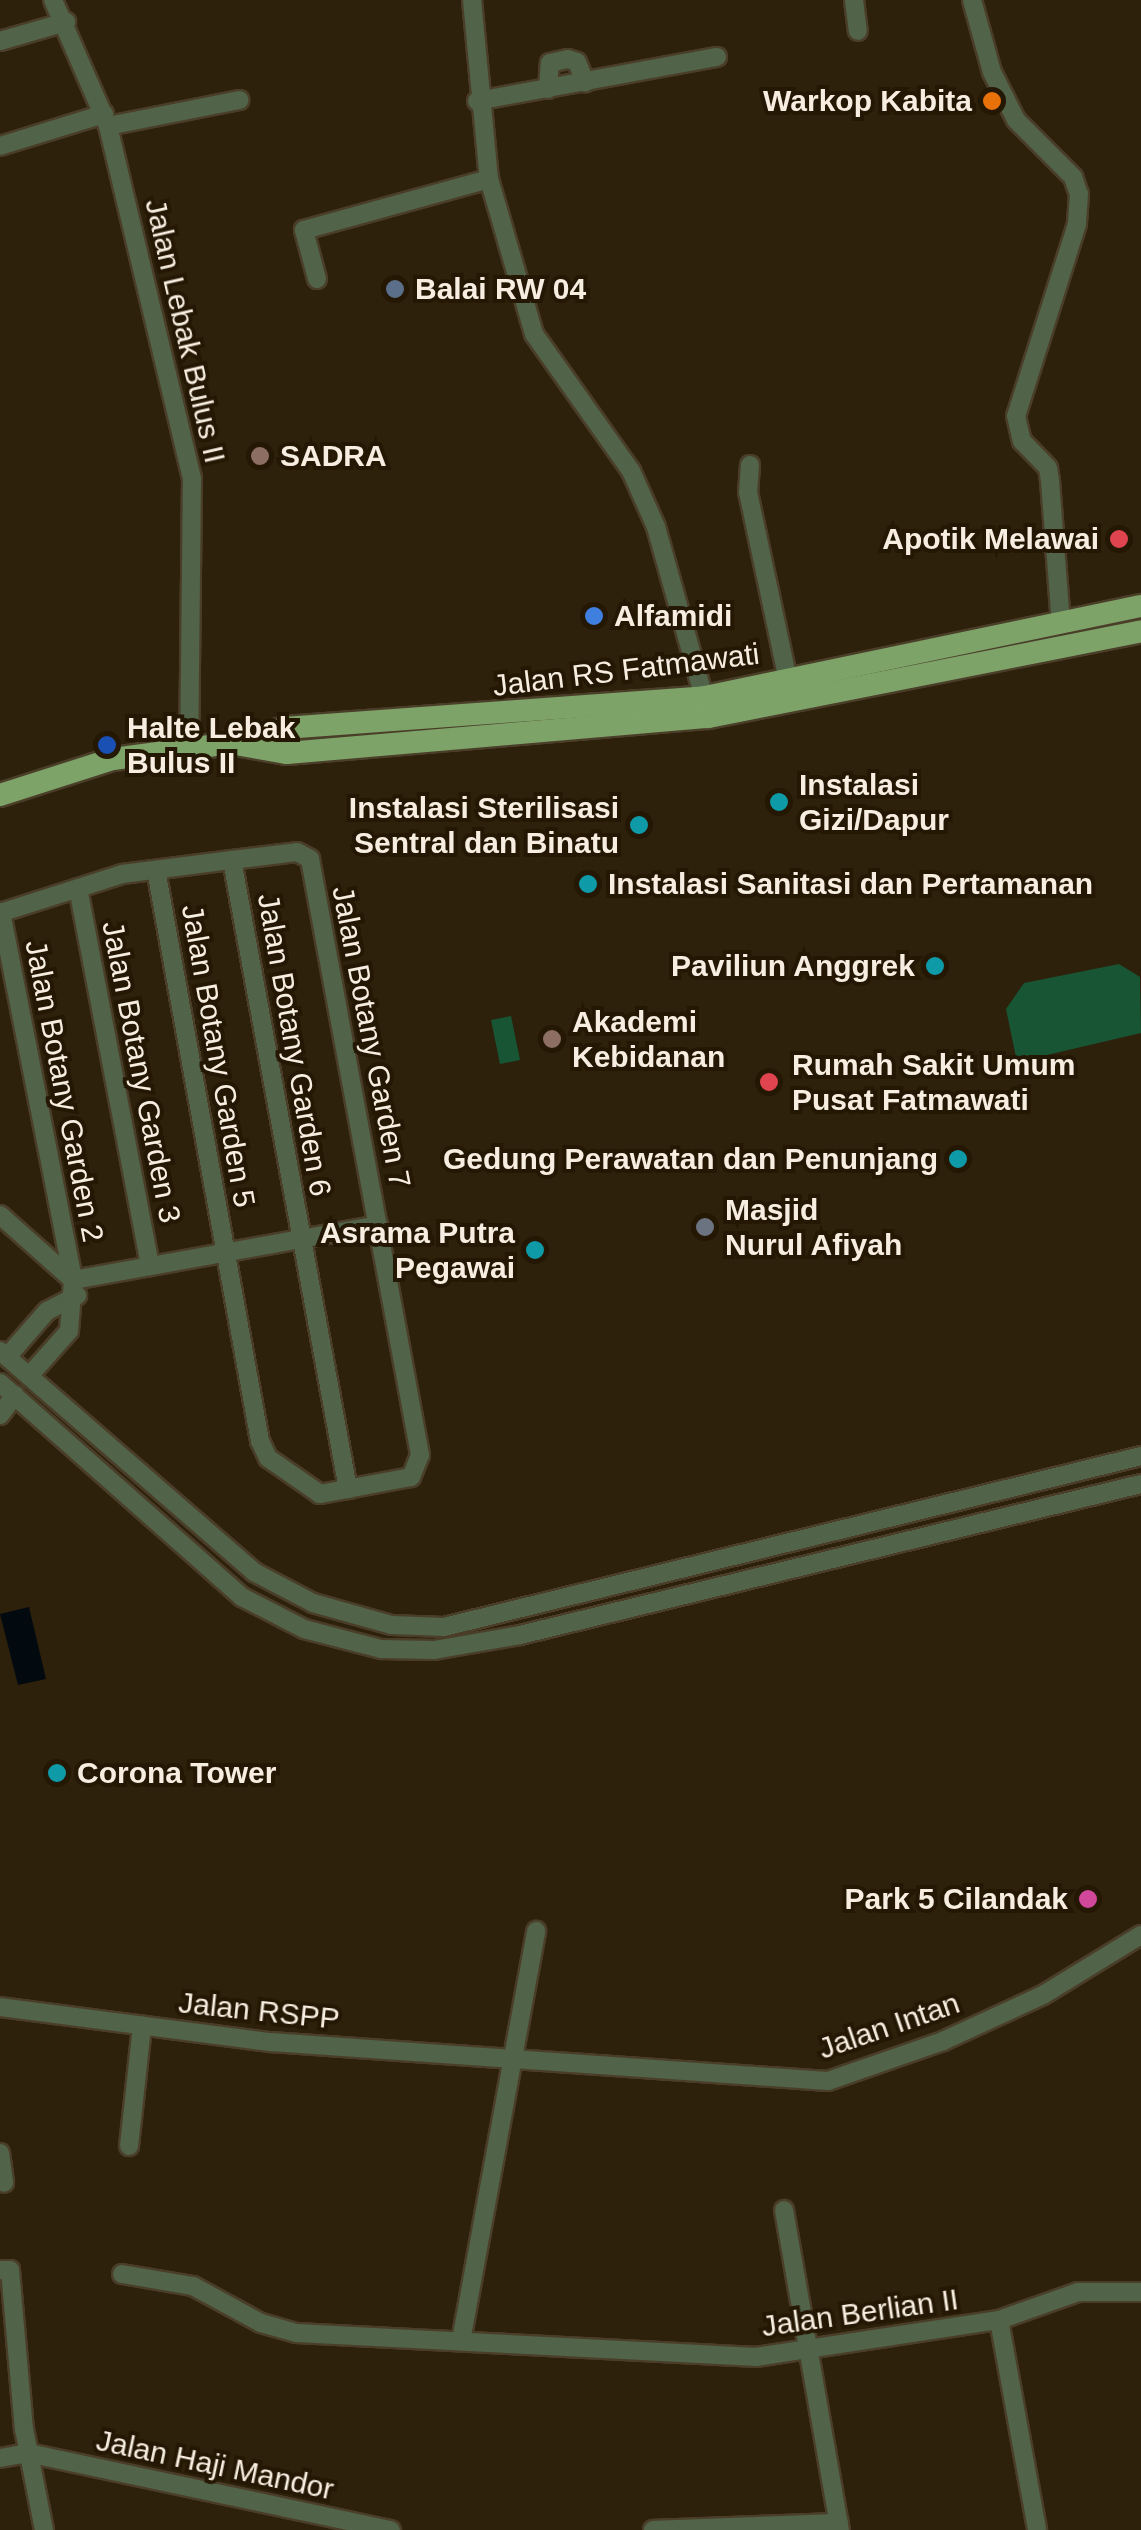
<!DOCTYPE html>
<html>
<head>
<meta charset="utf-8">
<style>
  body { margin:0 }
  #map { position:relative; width:1141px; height:2530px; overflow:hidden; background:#2e210b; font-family:Helvetica,sans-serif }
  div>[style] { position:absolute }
  .green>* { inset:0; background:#185534 }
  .water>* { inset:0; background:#020a10 }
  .roads { filter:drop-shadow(2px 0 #4a3e29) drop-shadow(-2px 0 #4a3e29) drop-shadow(0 2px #4a3e29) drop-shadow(0 -2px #4a3e29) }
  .minor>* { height:18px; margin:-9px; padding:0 9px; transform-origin:9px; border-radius:9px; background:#516348 }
  .major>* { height:22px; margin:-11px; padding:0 11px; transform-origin:11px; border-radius:11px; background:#7da369 }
  .dots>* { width:28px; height:28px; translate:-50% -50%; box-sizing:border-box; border:5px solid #241703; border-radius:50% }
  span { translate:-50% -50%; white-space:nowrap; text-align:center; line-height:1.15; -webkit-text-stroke:8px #241703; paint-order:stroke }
  .poi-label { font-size:30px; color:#f7eee1; font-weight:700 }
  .right { translate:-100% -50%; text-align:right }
  .left { translate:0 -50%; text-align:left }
  .street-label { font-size:30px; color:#f7eee1 }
</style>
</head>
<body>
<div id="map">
  <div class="green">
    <i style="clip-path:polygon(1119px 964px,1140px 977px,1141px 1033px,1017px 1062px,1006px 1009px,1024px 983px)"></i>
    <i style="clip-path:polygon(511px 1016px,520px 1060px,500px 1064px,491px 1020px)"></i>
  </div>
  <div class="water">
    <i style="clip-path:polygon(29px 1607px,46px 1679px,18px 1685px,0 1614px)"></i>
  </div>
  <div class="roads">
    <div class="minor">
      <i style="left:53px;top:0;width:137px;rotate:66.4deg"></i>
      <i style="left:108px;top:126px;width:362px;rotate:76.6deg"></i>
      <i style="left:192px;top:478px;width:269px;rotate:90.6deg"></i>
      <i style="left:472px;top:0;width:180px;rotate:84.6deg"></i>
      <i style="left:489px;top:179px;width:161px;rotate:73.8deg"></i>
      <i style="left:534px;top:334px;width:168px;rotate:54.7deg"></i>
      <i style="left:631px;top:471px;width:61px;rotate:65.9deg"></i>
      <i style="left:656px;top:527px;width:188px;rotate:74.3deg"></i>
      <i style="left:854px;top:0;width:31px;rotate:83deg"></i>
      <i style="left:972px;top:0;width:75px;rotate:74.5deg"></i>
      <i style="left:992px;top:72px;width:54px;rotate:63.4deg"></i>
      <i style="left:1016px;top:120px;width:81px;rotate:45deg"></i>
      <i style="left:1073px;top:177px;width:18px;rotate:71deg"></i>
      <i style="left:1079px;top:194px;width:30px;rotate:94deg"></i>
      <i style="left:1077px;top:224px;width:201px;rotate:107.6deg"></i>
      <i style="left:1016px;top:416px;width:26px;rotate:77deg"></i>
      <i style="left:1022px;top:441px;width:37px;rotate:46deg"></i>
      <i style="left:1048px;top:468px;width:13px;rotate:81deg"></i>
      <i style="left:1050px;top:481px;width:142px;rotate:85.6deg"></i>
      <i style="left:0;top:41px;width:69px;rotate:-16.1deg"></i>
      <i style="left:548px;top:89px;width:26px;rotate:-86deg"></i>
      <i style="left:550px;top:63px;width:18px;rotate:-13deg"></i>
      <i style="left:568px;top:59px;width:9px;rotate:18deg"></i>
      <i style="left:577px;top:62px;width:22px;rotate:68deg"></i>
      <i style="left:477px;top:101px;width:244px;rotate:-10.4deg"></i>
      <i style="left:108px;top:126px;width:134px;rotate:-11.2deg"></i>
      <i style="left:0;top:146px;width:109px;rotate:-17.1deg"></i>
      <i style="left:317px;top:279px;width:51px;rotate:-104.9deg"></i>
      <i style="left:304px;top:230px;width:192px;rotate:-15.4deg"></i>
      <i style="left:750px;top:465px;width:27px;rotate:94deg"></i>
      <i style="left:748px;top:492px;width:192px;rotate:78deg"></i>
      <i style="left:232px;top:860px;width:640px;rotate:79.55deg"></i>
      <i style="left:78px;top:888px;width:385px;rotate:79.2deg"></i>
      <i style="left:1px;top:912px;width:375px;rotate:78.9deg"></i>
      <i style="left:0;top:913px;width:128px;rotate:-17.7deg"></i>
      <i style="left:122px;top:874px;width:111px;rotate:-7.3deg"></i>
      <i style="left:232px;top:860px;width:65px;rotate:-7deg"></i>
      <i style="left:297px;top:852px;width:15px;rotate:28deg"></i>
      <i style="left:310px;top:859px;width:606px;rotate:79.54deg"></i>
      <i style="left:420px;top:1455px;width:24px;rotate:112deg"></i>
      <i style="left:411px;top:1477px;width:93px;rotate:169.4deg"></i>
      <i style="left:320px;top:1494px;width:63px;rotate:-145.3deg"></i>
      <i style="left:268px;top:1458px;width:19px;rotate:-115deg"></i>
      <i style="left:260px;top:1441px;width:580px;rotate:-100.32deg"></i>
      <i style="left:0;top:1215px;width:98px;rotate:41.7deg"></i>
      <i style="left:0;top:1351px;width:337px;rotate:41deg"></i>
      <i style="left:254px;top:1572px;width:67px;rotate:27.7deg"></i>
      <i style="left:313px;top:1603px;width:82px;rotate:15.6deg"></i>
      <i style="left:392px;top:1625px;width:52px;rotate:2.2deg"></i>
      <i style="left:444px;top:1627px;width:718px;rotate:-13.78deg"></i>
      <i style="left:7px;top:1357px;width:61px;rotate:-49deg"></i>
      <i style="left:47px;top:1311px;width:34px;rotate:-27deg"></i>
      <i style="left:29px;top:1376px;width:60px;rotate:-48.4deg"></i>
      <i style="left:69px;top:1331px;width:51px;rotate:-85.5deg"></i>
      <i style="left:73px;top:1280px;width:310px;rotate:-10.2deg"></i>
      <i style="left:0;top:1383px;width:323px;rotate:41.5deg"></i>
      <i style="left:242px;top:1597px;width:70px;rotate:27.3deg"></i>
      <i style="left:304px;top:1629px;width:80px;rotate:14.6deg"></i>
      <i style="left:381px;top:1649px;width:53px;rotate:1.1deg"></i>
      <i style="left:434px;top:1650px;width:87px;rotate:-9.9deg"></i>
      <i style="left:520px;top:1635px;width:639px;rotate:-13.67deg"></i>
      <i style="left:0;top:1415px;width:25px;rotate:-53deg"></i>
      <i style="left:0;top:2007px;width:273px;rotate:7.4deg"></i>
      <i style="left:271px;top:2042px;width:558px;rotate:4.01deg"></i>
      <i style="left:828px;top:2081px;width:122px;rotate:-19.2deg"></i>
      <i style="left:943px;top:2041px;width:110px;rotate:-24.7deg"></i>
      <i style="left:1043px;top:1995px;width:115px;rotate:-31.5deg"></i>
      <i style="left:129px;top:2146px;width:121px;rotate:-83.8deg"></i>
      <i style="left:0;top:2153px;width:30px;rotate:82deg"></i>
      <i style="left:784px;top:2210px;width:325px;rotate:80.1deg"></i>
      <i style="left:0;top:2270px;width:10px"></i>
      <i style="left:10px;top:2270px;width:160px;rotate:85deg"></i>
      <i style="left:24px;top:2429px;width:103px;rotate:78.8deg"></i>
      <i style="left:122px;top:2274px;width:72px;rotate:9.6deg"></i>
      <i style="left:193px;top:2286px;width:77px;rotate:28.6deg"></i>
      <i style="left:261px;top:2323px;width:37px;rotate:16deg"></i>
      <i style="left:297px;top:2333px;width:460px;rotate:3deg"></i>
      <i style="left:756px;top:2357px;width:246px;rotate:-8.7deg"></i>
      <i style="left:999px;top:2320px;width:84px;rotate:-19.5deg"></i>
      <i style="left:1078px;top:2292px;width:63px"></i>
      <i style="left:999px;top:2320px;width:213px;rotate:79.7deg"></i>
      <i style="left:461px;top:2341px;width:417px;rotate:-79.6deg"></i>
      <i style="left:0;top:2458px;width:28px;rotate:-10deg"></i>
      <i style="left:28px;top:2453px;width:371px;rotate:12deg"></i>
      <i style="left:653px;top:2530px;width:186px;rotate:-2.2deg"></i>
    </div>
    <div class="major">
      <i style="left:241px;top:745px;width:47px;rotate:9.9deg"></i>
      <i style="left:287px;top:753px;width:423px;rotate:-4.9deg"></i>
      <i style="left:708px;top:717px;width:441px;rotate:-11.2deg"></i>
      <i style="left:0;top:795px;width:119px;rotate:-17.7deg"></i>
      <i style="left:113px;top:759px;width:120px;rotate:-7.7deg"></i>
      <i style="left:232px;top:743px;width:55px;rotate:-15.8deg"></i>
      <i style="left:285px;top:728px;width:421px;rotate:-4.2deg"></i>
      <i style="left:705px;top:697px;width:445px;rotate:-11.8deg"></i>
    </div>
  </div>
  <div class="dots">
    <i style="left:992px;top:101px;background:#e8710a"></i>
    <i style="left:395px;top:289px;background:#5c6f8a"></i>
    <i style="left:260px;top:456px;background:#8d6e63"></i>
    <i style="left:1119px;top:539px;background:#e0444e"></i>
    <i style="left:594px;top:616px;background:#3f7fe0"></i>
    <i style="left:107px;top:745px;background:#1a4fb4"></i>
    <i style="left:779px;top:802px;background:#0f9aa8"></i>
    <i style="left:639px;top:825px;background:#0f9aa8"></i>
    <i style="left:588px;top:884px;background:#0f9aa8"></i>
    <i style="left:935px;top:966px;background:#0f9aa8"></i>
    <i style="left:552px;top:1039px;background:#8d6e63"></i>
    <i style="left:769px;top:1082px;background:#e0444e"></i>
    <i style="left:958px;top:1159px;background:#0f9aa8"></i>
    <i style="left:705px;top:1227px;background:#6b7280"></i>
    <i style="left:535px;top:1250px;background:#0f9aa8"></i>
    <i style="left:57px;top:1773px;background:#0f9aa8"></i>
    <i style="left:1088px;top:1899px;background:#d1479c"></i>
  </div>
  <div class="poi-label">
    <span class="right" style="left:972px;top:101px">Warkop Kabita</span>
    <span class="left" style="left:415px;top:289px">Balai RW 04</span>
    <span class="left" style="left:280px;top:456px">SADRA</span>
    <span class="right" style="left:1099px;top:539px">Apotik Melawai</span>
    <span class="left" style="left:614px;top:616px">Alfamidi</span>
    <span class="left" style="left:127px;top:745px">Halte Lebak<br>Bulus II</span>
    <span class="left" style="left:799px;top:802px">Instalasi<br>Gizi/Dapur</span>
    <span class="right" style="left:619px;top:825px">Instalasi Sterilisasi<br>Sentral dan Binatu</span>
    <span class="left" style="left:608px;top:884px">Instalasi Sanitasi dan Pertamanan</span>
    <span class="right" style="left:915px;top:966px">Paviliun Anggrek</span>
    <span class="left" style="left:572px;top:1039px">Akademi<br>Kebidanan</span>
    <span class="left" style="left:792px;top:1082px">Rumah Sakit Umum<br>Pusat Fatmawati</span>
    <span class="right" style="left:938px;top:1159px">Gedung Perawatan dan Penunjang</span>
    <span class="left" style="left:725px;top:1227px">Masjid<br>Nurul Afiyah</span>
    <span class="right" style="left:515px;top:1250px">Asrama Putra<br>Pegawai</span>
    <span class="left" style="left:77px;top:1773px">Corona Tower</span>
    <span class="right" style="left:1068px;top:1899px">Park 5 Cilandak</span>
  </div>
  <div class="street-label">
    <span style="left:185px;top:331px;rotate:77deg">Jalan Lebak Bulus II</span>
    <span style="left:626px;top:670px;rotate:-7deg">Jalan RS Fatmawati</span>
    <span style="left:371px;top:1037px;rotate:79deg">Jalan Botany Garden 7</span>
    <span style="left:294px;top:1045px;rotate:80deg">Jalan Botany Garden 6</span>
    <span style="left:218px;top:1056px;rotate:80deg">Jalan Botany Garden 5</span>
    <span style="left:141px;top:1072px;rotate:79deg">Jalan Botany Garden 3</span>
    <span style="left:64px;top:1091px;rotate:79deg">Jalan Botany Garden 2</span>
    <span style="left:259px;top:2011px;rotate:6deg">Jalan RSPP</span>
    <span style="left:889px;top:2026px;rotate:-19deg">Jalan Intan</span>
    <span style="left:860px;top:2313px;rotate:-8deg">Jalan Berlian II</span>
    <span style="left:215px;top:2465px;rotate:12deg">Jalan Haji Mandor</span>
  </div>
</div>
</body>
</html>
